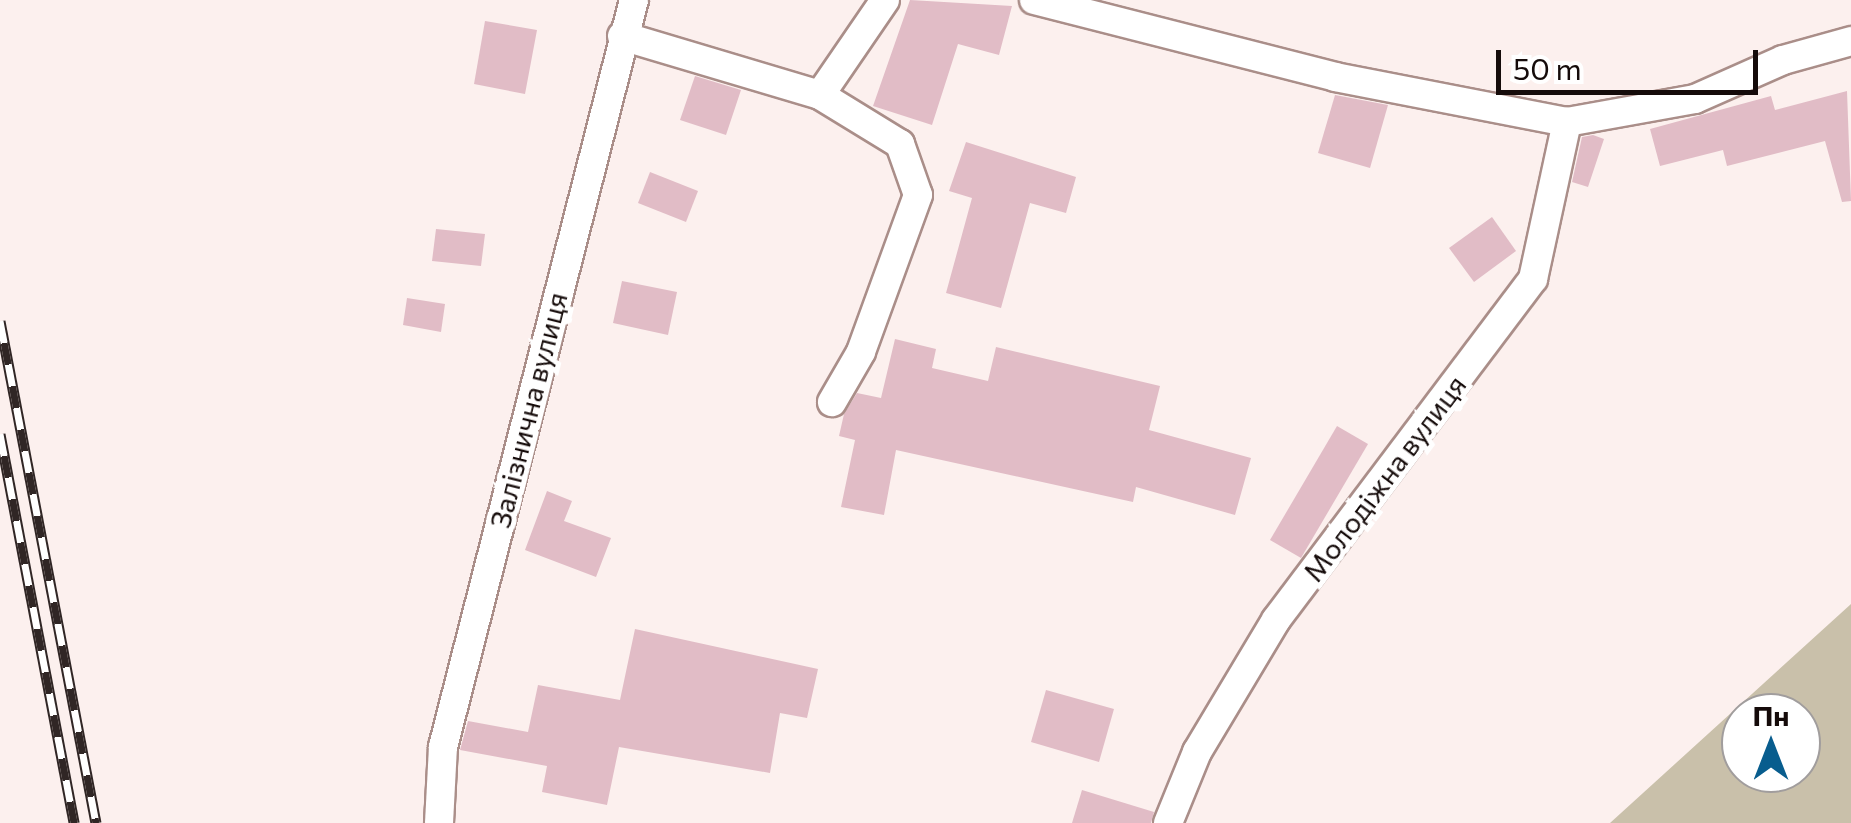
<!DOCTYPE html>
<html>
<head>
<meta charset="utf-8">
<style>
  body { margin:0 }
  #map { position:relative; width:1851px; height:823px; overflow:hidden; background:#fcf0ee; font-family:Commissioner,sans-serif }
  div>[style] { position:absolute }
  .green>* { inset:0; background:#c9c0aa }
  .building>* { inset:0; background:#e1bcc6 }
  .roads { filter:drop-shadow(2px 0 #aa8e89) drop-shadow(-2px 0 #aa8e89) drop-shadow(0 2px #aa8e89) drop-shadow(0 -2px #aa8e89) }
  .street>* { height:28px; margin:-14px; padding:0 14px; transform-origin:14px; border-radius:14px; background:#fff }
  .rail>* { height:11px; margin-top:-5.5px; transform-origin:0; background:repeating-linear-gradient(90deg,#fff 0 22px,#302625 0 44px); box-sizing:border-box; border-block:2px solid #302625 }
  span { translate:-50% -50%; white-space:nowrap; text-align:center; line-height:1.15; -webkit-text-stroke:10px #fff; paint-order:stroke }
  .street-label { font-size:28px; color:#150b0a }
  .north { position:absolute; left:1721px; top:693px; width:100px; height:100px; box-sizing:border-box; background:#fff; border:2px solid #a19d9d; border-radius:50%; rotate:0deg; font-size:28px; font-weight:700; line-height:40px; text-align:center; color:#150b0a }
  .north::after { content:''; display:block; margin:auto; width:35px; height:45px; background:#085d8e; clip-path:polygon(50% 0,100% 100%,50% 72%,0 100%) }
  .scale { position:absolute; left:1496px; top:50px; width:262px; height:45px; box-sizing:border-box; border:5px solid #150b0a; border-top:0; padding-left:12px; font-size:30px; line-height:35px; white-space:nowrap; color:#150b0a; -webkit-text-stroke:8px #fff; paint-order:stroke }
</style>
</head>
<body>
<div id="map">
  <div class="green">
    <i style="clip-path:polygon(evenodd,1851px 604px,1851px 823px,1610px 823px,1851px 604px,1741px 713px,1801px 713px,1801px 773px,1741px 773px,1741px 713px)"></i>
  </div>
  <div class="building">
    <i style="clip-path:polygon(910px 0,1012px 6px,999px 55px,958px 44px,932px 125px,873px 106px)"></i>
    <i style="clip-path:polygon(485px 21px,537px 30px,525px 94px,474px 84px)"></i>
    <i style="clip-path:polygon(695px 76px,741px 90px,726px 135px,680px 120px)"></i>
    <i style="clip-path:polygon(1847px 91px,1851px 201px,1842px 202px,1825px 141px,1727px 166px,1723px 150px,1660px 166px,1650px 129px,1771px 96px,1775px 110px)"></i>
    <i style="clip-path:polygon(1335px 95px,1388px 105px,1370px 168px,1318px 153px)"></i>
    <i style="clip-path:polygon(1593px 135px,1604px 139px,1588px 187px,1572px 182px,1582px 137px)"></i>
    <i style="clip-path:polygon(966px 142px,1076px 177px,1066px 213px,1030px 203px,1001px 308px,946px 293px,972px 198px,949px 191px)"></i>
    <i style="clip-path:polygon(650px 172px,698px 191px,686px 222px,638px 203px)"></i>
    <i style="clip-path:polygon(1492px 217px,1516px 251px,1474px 282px,1449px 248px)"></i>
    <i style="clip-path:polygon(436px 229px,485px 234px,481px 266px,432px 261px)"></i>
    <i style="clip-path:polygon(622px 281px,677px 292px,668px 335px,613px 323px)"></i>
    <i style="clip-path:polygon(407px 298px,445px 304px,441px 332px,403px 325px)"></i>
    <i style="clip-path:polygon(895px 339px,936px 349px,932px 368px,988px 381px,996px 347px,1160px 386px,1149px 430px,1251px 458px,1235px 515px,1136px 487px,1133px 502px,896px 450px,884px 515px,841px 507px,855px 440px,839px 436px,844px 414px,857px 393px,881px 398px)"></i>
    <i style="clip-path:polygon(1337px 426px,1368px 444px,1301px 558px,1270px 540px)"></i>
    <i style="clip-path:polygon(547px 491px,572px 501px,564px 521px,611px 538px,596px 577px,525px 550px)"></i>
    <i style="clip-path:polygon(635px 629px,818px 669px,807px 718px,780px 713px,770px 773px,619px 747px,607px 805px,542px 792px,547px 766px,460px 750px,468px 721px,528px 732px,538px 685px,620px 700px)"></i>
    <i style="clip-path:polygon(1046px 690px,1114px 709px,1099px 762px,1031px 742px)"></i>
    <i style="clip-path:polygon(1082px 790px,1154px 812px,1151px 823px,1072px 823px)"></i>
  </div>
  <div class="roads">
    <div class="street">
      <i style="left:1034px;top:0;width:311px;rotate:14.3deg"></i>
      <i style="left:1335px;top:77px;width:236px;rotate:11deg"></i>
      <i style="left:1567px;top:122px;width:130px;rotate:-10.2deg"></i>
      <i style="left:1695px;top:99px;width:96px;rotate:-23.9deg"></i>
      <i style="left:1783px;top:60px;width:71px;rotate:-15.6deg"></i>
      <i style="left:622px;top:36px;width:207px;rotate:16.6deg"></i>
      <i style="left:820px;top:95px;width:115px;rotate:-55.6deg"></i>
      <i style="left:820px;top:95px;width:94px;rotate:31.5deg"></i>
      <i style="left:900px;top:144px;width:54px;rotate:70.6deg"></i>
      <i style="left:918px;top:195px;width:167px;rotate:110deg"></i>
      <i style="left:861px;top:352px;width:58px;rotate:120.1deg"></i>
      <i style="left:439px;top:823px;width:76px;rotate:-87deg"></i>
      <i style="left:443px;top:747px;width:771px;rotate:-75.66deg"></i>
      <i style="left:1168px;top:823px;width:77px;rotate:-67.8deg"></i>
      <i style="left:1197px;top:752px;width:154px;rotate:-59.1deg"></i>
      <i style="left:1276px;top:620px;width:427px;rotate:-53deg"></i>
      <i style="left:1533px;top:279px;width:161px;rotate:-77.8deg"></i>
    </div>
  </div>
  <div class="rail">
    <i style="left:0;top:321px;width:511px;rotate:79.17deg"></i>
    <i style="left:0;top:434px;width:396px;rotate:79.2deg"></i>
  </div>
  <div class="street-label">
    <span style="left:528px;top:410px;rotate:-76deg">Залізнична вулиця</span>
    <span style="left:1384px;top:478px;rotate:-53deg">Молодіжна вулиця</span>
  </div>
  <div class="north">Пн</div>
  <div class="scale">50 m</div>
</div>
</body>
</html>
